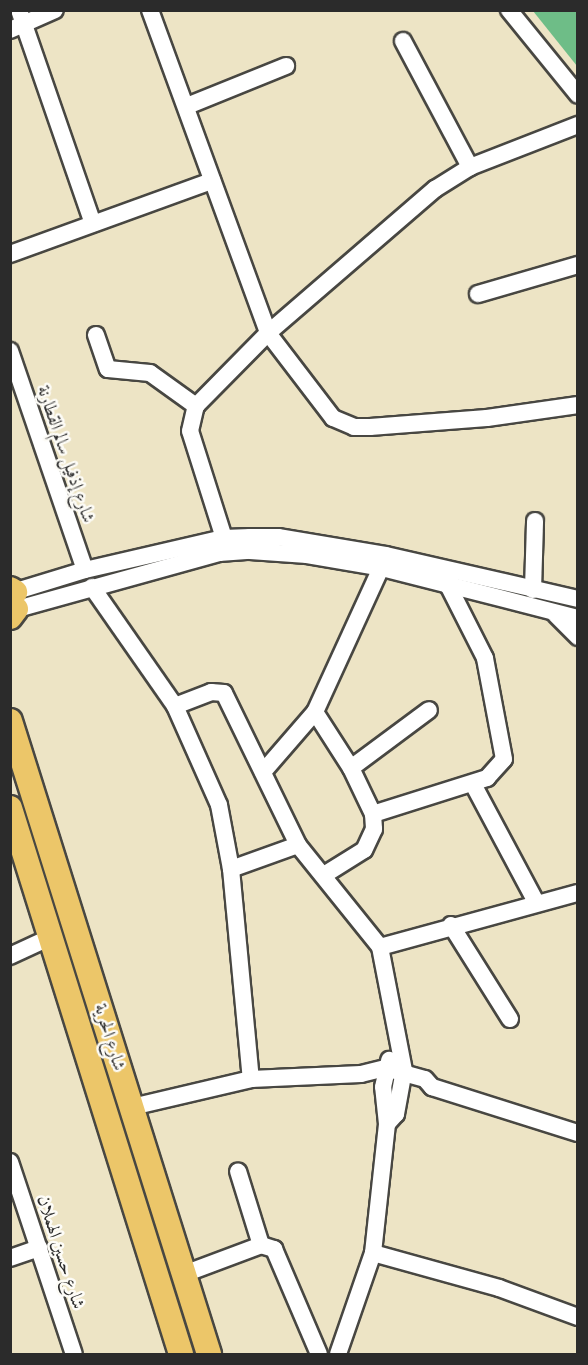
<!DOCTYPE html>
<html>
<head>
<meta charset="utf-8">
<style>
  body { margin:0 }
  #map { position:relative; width:588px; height:1365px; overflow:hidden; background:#ede4c5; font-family:"IM FELL Great Primer",Amiri,serif }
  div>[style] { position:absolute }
  .forest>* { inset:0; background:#6ebd87 }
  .roads { filter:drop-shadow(2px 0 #484742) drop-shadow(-2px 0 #484742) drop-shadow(0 2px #484742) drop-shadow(0 -2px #484742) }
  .minor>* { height:16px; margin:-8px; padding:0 8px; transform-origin:8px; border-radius:8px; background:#fff }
  .highway>* { height:24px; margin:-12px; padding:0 12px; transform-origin:12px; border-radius:12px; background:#ecc669 }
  span { translate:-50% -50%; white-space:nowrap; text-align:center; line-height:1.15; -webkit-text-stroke:5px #fdfcf7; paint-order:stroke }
  .street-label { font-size:18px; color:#2b2b2b }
  .frame { position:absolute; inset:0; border:12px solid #2b2b2b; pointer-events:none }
</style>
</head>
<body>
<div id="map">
  <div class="forest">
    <i style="clip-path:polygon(533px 11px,577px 11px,577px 66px)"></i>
  </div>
  <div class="roads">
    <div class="minor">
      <i style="left:19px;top:10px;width:226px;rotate:70.9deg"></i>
      <i style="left:150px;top:10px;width:344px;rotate:69.9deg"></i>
      <i style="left:268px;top:333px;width:107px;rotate:52.6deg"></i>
      <i style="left:333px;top:418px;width:23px;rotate:23deg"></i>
      <i style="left:354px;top:427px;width:16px"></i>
      <i style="left:370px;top:427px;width:117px;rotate:-4.4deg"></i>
      <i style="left:487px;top:418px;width:92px;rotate:-8.1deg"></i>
      <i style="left:509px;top:10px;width:109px;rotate:50.9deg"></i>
      <i style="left:10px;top:30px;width:49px;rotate:-24deg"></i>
      <i style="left:403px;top:41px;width:143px;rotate:62deg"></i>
      <i style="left:187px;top:106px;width:107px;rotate:-22deg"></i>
      <i style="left:10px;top:254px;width:215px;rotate:-19.9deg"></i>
      <i style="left:478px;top:294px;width:104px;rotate:-16.2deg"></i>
      <i style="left:96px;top:335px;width:36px;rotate:71deg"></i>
      <i style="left:108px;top:369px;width:42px;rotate:5.4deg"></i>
      <i style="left:150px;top:373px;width:57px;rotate:35.7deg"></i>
      <i style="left:10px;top:351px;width:231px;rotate:71.1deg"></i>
      <i style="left:219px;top:553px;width:16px;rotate:-72deg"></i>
      <i style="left:224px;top:538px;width:112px;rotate:-107.6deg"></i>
      <i style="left:190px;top:431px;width:26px;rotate:-77deg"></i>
      <i style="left:196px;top:406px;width:103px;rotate:-45.4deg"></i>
      <i style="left:268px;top:333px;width:221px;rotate:-40.8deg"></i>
      <i style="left:435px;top:189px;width:41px;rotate:-32.2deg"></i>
      <i style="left:470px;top:167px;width:116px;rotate:-21.3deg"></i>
      <i style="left:92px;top:587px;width:145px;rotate:55.1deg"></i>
      <i style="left:175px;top:706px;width:108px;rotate:66deg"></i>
      <i style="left:219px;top:805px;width:65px;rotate:79.4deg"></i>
      <i style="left:231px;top:869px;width:211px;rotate:84.6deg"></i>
      <i style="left:533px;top:590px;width:69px;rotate:-88.3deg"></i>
      <i style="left:10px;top:593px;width:78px;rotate:-17deg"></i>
      <i style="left:85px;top:570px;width:143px;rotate:-13deg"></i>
      <i style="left:224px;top:538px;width:26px;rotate:-2deg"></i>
      <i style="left:250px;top:537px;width:28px"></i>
      <i style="left:278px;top:537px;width:109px;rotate:9.5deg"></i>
      <i style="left:386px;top:555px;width:197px;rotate:12.9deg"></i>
      <i style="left:10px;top:611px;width:217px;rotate:-15.5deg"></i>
      <i style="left:219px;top:553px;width:31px;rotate:-4deg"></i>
      <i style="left:250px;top:551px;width:57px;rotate:4deg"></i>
      <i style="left:307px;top:555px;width:76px;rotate:9.8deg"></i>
      <i style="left:382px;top:568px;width:202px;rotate:14.3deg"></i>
      <i style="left:556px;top:615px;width:31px;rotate:45deg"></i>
      <i style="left:175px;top:706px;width:39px;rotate:-21deg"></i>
      <i style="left:211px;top:692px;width:13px;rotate:4deg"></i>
      <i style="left:224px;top:693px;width:169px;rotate:64deg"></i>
      <i style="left:298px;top:845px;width:131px;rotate:51.2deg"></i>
      <i style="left:380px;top:947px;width:125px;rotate:79deg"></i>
      <i style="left:404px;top:1070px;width:45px;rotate:100.3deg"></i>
      <i style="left:396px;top:1114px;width:13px;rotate:132deg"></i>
      <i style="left:315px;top:712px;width:67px;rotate:57.3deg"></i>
      <i style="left:351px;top:768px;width:51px;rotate:64.4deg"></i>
      <i style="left:373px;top:814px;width:15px;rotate:86deg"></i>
      <i style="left:374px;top:829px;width:23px;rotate:115deg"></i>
      <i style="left:364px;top:850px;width:47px;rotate:148deg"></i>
      <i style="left:351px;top:768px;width:97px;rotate:-36.6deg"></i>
      <i style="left:263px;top:772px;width:79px;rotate:-49.1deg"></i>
      <i style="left:315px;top:712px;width:168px;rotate:-65.4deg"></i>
      <i style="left:473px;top:784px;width:134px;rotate:61.9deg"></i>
      <i style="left:373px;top:814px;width:120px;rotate:-17.5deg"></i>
      <i style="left:487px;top:778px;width:25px;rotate:-48deg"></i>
      <i style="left:504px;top:759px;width:103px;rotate:-100.7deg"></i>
      <i style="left:485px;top:658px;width:80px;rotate:-116.9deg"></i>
      <i style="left:449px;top:587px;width:7px;rotate:-82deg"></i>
      <i style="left:231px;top:869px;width:71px;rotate:-19.7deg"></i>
      <i style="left:451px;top:925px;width:111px;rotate:57.9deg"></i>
      <i style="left:380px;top:947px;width:205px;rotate:-15.3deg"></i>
      <i style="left:10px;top:956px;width:43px;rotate:-24.8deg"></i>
      <i style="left:132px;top:1107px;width:122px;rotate:-13.2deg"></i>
      <i style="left:251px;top:1079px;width:110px;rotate:-2.6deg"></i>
      <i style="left:361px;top:1074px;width:25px;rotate:-14deg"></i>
      <i style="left:385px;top:1068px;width:41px;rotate:15.4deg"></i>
      <i style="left:425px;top:1079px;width:11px;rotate:49deg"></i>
      <i style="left:432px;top:1087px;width:153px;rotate:17.5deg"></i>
      <i style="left:10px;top:1162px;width:202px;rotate:71.6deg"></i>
      <i style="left:261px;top:1245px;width:14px;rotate:17deg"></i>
      <i style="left:274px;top:1249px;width:114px;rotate:66.8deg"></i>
      <i style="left:373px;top:1253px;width:131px;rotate:15.5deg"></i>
      <i style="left:499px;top:1288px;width:84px;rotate:20.2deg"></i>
      <i style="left:10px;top:1258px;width:31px;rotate:-19deg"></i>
      <i style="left:184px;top:1274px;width:82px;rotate:-20.6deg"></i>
      <i style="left:261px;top:1245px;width:77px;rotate:-107.3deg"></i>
      <i style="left:338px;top:1354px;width:107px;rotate:-70.9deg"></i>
      <i style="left:373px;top:1253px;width:130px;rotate:-83.8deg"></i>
      <i style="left:387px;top:1124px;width:37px;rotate:-96deg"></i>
      <i style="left:383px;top:1087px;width:28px;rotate:-77deg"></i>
    </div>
    <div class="highway">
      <i style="left:10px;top:589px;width:6px;rotate:31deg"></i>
      <i style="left:10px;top:617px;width:10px;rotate:-53deg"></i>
      <i style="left:10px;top:721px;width:664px;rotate:72.55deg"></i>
      <i style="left:10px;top:808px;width:572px;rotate:72.61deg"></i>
    </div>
  </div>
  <div class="street-label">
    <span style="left:66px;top:454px;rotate:71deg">شارع إذفيل سالم القطارنة</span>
    <span style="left:110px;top:1037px;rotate:73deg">شارع الحرية</span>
    <span style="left:61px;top:1252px;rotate:72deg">شارع حسين الهملان</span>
  </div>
  <div class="frame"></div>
</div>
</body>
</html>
